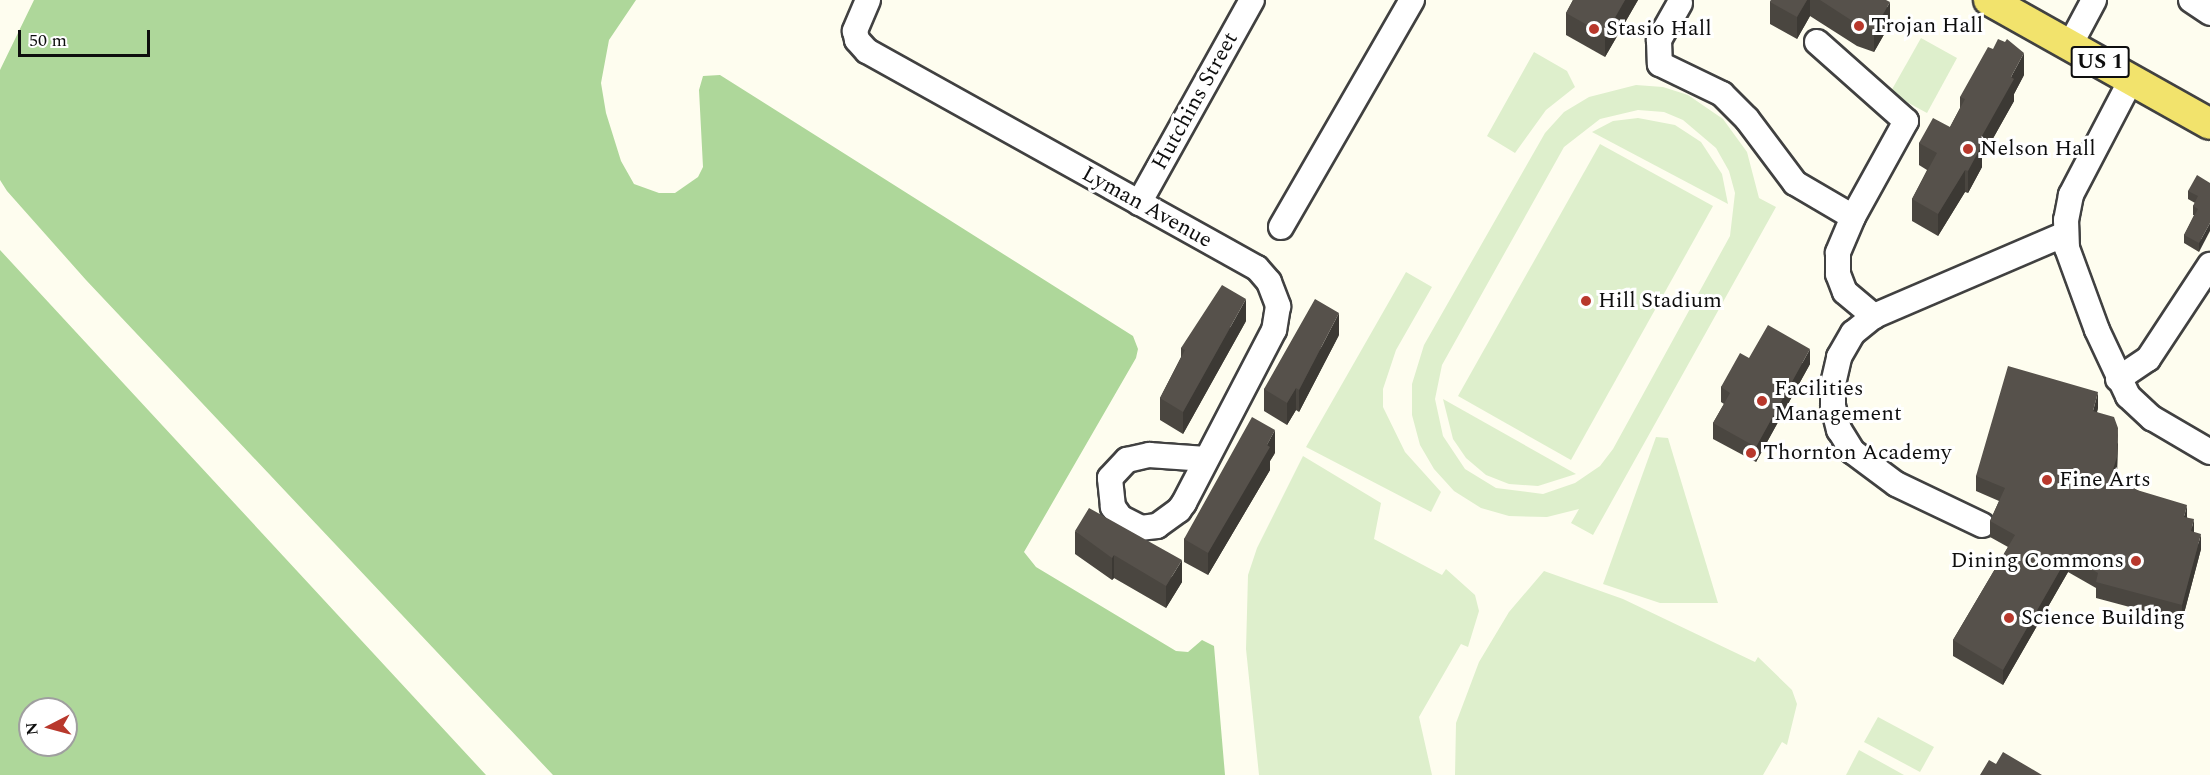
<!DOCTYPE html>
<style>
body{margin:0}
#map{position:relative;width:2210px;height:775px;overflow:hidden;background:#fefdef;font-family:Spectral,serif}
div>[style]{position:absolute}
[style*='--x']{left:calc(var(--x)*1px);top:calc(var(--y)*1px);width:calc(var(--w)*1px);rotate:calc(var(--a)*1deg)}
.forest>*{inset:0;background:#aed79a}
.pitch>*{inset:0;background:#deefcc}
.roads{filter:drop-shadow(2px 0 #414141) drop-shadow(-2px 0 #414141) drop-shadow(0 2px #414141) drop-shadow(0 -2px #414141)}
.minor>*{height:24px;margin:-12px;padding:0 12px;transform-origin:12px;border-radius:12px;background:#fff}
.major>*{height:30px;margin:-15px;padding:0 15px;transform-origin:15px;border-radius:15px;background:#f2e36c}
.wall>*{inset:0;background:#4a4640}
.shaded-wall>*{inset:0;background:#3c3934}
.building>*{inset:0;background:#56514b}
.dots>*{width:16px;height:16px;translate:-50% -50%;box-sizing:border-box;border:3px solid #fff;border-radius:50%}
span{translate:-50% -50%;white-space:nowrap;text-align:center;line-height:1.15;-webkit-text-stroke:6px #fff;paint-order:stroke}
.shield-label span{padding:2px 4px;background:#fff;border:2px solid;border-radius:4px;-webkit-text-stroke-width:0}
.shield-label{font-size:21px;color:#0e0e0e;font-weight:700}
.poi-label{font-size:22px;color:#0e0e0e}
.left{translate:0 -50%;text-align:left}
.right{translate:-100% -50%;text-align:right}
.street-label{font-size:22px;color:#0e0e0e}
.north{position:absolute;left:18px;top:697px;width:60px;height:60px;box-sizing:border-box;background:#fff;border:2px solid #9f9f9f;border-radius:50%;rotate:264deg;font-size:16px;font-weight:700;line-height:24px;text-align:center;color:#0e0e0e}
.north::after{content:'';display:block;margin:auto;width:21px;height:27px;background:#b8382c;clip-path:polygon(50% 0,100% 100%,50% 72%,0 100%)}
.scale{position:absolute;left:18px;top:30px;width:132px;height:27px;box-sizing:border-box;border:3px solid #0e0e0e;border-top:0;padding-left:8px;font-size:18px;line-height:21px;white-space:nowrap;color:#0e0e0e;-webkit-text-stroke:4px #fff;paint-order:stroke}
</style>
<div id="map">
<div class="forest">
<i style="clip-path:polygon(34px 0,636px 0,609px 40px,601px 83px,606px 113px,621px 161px,634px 184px,659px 193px,675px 193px,698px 177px,703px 167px,699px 90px,703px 76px,720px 75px,1133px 336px,1138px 349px,1136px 358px,1024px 552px,1036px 567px,1176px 651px,1188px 652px,1202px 640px,1214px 646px,1225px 775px,553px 775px,86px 280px,7px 191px,0 180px,0 70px)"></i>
<i style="clip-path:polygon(evenodd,0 250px,486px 775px,0 775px,0 250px,30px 709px,66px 709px,66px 745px,30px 745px,30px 709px)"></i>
</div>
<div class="pitch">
<i style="clip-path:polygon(1921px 38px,1957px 58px,1927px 113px,1890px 93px)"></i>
<i style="clip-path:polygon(1534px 52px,1567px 71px,1575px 87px,1546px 110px,1515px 153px,1487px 136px)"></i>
<i style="clip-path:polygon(evenodd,1636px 85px,1663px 87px,1688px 95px,1723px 119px,1747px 152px,1759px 198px,1776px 207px,1593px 535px,1571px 523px,1579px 509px,1547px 517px,1509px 516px,1481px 508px,1454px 491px,1434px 469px,1420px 445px,1412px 415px,1412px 384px,1424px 345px,1545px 133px,1564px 112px,1589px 97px,1636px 85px,1638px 110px,1664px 112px,1683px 120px,1716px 148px,1729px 171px,1735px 193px,1730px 236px,1613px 449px,1600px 466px,1575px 483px,1543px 494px,1496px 488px,1465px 469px,1443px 436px,1435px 399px,1442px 365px,1564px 147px,1600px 119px,1638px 110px)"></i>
<i style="clip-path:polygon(1638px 118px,1675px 125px,1701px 142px,1722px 174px,1728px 204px,1592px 132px,1613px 121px)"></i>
<i style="clip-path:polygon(1600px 144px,1713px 206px,1571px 460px,1458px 396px)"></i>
<i style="clip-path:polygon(1406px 272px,1432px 287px,1396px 350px,1383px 389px,1383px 407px,1405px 452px,1441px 492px,1431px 512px,1306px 447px)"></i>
<i style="clip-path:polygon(1443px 399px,1576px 474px,1538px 486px,1509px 484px,1486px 475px,1466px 458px,1453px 439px)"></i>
<i style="clip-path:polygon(1656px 437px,1668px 438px,1718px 603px,1660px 603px,1603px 584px)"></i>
<i style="clip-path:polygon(1303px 456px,1381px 503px,1374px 539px,1442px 575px,1446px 569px,1475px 595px,1479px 611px,1468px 647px,1461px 644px,1419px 717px,1432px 775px,1259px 775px,1246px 649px,1248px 575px,1257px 548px)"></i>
<i style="clip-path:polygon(1544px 571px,1623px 599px,1755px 662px,1758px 657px,1792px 690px,1797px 704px,1787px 745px,1782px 742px,1763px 775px,1455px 775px,1456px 723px,1479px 662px,1509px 612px)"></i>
<i style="clip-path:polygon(1878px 717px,1934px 747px,1920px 772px,1864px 742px)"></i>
<i style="clip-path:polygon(1859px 750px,1904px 775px,1846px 775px)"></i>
</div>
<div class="roads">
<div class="minor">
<i style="--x:868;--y:0;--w:34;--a:113"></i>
<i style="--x:855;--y:31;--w:9;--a:77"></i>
<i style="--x:857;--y:40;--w:15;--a:48"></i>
<i style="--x:867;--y:51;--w:446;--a:29.1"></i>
<i style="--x:1257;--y:268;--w:18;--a:49"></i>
<i style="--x:1269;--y:282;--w:26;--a:69"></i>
<i style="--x:1278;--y:306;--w:24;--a:99"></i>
<i style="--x:1274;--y:330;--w:195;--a:117.5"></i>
<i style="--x:1184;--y:503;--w:9;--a:126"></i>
<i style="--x:1179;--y:510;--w:27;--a:144"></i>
<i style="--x:1157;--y:526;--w:16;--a:173"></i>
<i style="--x:1141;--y:528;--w:22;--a:-153"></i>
<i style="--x:1121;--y:518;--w:14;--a:-126"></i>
<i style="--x:1113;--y:507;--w:29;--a:-96"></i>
<i style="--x:1110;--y:478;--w:25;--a:-47"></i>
<i style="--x:1127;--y:460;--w:23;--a:-13"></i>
<i style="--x:1149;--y:455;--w:57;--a:4"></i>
<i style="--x:2191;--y:0;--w:23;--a:34"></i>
<i style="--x:1680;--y:3;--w:43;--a:119.6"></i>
<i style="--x:1659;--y:40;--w:24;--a:88"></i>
<i style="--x:1660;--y:64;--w:69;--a:25.8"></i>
<i style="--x:1722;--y:94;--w:35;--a:45"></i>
<i style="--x:1747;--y:119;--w:80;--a:53.1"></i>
<i style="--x:1795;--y:183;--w:67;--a:30.4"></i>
<i style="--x:1817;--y:42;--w:119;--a:41.6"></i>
<i style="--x:1906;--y:121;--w:110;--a:118.9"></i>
<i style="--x:1853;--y:217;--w:39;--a:113"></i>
<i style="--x:1838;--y:253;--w:21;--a:90"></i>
<i style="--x:1838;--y:274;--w:19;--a:69"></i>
<i style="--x:1845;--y:292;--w:38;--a:40"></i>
<i style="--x:2070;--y:45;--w:51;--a:-61.9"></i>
<i style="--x:2131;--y:80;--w:130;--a:117.6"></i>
<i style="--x:2071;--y:195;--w:25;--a:101"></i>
<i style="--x:2066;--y:220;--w:28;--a:88"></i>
<i style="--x:2067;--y:248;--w:87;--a:69.9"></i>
<i style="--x:2097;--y:330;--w:73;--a:64.8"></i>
<i style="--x:2128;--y:396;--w:33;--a:43"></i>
<i style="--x:2152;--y:418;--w:67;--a:30.4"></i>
<i style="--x:1139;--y:203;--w:232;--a:-60.9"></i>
<i style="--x:1281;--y:227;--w:262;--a:-60"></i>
<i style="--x:2118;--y:379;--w:36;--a:-34"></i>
<i style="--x:2148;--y:359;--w:113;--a:-56.6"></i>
<i style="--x:1982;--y:525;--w:95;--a:-154.5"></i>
<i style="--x:1896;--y:484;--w:54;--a:-143.3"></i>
<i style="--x:1853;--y:452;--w:26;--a:-122"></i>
<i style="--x:1839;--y:430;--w:25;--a:-104"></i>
<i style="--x:1833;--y:406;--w:22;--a:-90"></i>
<i style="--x:1833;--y:384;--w:28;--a:-77"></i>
<i style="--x:1839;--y:357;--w:28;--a:-60"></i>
<i style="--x:1853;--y:333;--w:27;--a:-39"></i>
<i style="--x:1874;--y:316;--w:208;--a:-23.2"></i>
</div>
<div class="major">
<i style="--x:1989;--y:0;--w:253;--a:29.3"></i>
</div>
</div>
<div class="wall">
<i style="clip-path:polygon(1573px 0,1638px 0,1605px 57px,1566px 35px,1566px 13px)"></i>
<i style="clip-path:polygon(1771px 0,1886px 0,1890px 24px,1874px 52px,1857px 46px,1810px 16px,1797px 39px,1770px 24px,1770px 2px)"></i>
<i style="clip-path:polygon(2024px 75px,2014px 94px,2014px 101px,1982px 158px,1982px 167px,1968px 193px,1965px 192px,1938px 236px,1912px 221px,1912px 199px,1927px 170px,1919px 165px,1919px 143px,1950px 127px,1960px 108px,1960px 97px)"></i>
<i style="clip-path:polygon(2210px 183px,2199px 252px,2184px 243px,2184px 235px,2194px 215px,2193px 215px,2193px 206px,2195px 203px,2188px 199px,2188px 191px)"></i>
<i style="clip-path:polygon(1246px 321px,1183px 434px,1160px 420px,1160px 398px,1181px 357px,1181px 348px)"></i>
<i style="clip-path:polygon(1339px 335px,1299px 412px,1296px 410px,1287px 425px,1264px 411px,1264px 389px)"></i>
<i style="clip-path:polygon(1749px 358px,1810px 364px,1756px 462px,1713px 439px,1713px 423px,1724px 404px,1721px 402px,1721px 387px)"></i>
<i style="clip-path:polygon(2098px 408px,2097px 412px,2118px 444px,2117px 473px,2115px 478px,2187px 517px,2201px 549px,2182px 621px,2096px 598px,2096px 588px,2068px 572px,2003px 685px,1953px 656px,1953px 640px,2008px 547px,1990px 537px,1990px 521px,1999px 501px,1976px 491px,1976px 476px)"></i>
<i style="clip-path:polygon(1275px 453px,1270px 461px,1270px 470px,1208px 575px,1184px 562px,1184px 539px)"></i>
<i style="clip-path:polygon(1075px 531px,1182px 582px,1166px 608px,1114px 578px,1112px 580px,1075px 554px)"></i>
</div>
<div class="shaded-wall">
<i style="clip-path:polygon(1625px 0,1638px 0,1605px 57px,1605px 35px)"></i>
<i style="clip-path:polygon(1807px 0,1810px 0,1810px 16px,1797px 39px,1797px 17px)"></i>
<i style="clip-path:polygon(1890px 2px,1890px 24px,1874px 52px,1874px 30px)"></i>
<i style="clip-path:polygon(2024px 53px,2024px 75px,2014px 94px,2014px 101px,1982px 158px,1982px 167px,1968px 193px,1968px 171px,1978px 143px,2011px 77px)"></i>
<i style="clip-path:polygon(1965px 170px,1965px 192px,1938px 236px,1938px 214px)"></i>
<i style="clip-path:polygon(2210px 223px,2210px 231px,2199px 252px,2199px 243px)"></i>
<i style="clip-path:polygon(1246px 299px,1246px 321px,1183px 434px,1183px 412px)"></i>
<i style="clip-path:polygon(1339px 313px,1339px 335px,1299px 412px,1299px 390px)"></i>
<i style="clip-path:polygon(1810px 349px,1810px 364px,1756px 462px,1756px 447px)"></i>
<i style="clip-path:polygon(1296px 388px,1296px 410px,1287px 425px,1287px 403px)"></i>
<i style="clip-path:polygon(2098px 392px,2098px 408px,2093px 426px,2093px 411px)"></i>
<i style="clip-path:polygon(2118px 428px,2117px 473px,2111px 492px,2111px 476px)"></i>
<i style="clip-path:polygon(1275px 430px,1275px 453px,1270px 461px,1270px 470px,1208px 575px,1208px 553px)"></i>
<i style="clip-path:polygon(2187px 505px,2187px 520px,2184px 517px)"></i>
<i style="clip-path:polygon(2194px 519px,2194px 535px,2191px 531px)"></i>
<i style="clip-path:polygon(2201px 534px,2201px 549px,2182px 621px,2182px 605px)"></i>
<i style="clip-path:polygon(1114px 555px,1114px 578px,1112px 580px,1112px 558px)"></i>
<i style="clip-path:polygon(2068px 556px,2068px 572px,2003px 685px,2003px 670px)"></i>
<i style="clip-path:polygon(1182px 560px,1182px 582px,1166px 608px,1166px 586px)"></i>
</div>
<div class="building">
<i style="clip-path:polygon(1573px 0,1625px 0,1605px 35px,1566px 13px)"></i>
<i style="clip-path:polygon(1771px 0,1807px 0,1797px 17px,1770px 2px)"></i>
<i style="clip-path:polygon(1820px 0,1886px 0,1890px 2px,1874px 30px,1857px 24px)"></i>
<i style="clip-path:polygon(1998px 39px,2005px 42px,2007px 39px,2024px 53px,2011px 77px,2014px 79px,1978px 143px,1982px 145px,1968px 171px,1965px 170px,1938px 214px,1912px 199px,1937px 153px,1919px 143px,1933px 118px,1950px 127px,1965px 99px,1960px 97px,1988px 47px,1993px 49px)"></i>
<i style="clip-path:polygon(2197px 175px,2210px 183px,2210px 223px,2199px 243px,2184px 235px,2198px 209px,2193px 206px,2198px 196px,2188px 191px)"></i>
<i style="clip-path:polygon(1222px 285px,1246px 299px,1183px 412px,1160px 398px,1185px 350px,1181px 348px)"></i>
<i style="clip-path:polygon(1315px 299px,1339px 313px,1299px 390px,1296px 388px,1287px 403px,1264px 389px)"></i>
<i style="clip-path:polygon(1768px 325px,1810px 349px,1756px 447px,1713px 423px,1730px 393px,1721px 387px,1740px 353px,1749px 358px)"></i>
<i style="clip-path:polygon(2008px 366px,2098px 392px,2093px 411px,2114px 417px,2118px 428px,2117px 457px,2111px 476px,2137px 490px,2187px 505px,2184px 517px,2194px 519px,2191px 531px,2201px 534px,2182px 605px,2096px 582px,2098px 573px,2068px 556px,2003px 670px,1953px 640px,2015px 535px,1990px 521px,2005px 488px,1976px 476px)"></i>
<i style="clip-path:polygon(1252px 417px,1275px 430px,1267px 445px,1270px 447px,1208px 553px,1184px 539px)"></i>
<i style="clip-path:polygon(1089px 508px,1182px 560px,1166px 586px,1114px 555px,1112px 558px,1075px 531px)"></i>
<i style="clip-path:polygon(2003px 752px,2042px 775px,1980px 775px,1989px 760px,1996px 764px)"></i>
</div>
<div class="dots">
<i style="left:1859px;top:26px;background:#b8382c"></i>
<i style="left:1594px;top:29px;background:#b8382c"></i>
<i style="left:1968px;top:149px;background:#b8382c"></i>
<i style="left:1586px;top:301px;background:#b8382c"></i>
<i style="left:1762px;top:401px;background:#b8382c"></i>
<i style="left:1751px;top:453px;background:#b8382c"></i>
<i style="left:2047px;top:480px;background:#b8382c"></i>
<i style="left:2136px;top:561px;background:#b8382c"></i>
<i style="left:2009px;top:618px;background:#b8382c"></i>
</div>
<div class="shield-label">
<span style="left:2100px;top:62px">US 1</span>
</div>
<div class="poi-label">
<span class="left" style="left:1871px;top:26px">Trojan Hall</span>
<span class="left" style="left:1606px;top:29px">Stasio Hall</span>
<span class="left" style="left:1980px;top:149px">Nelson Hall</span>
<span class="left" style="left:1598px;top:301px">Hill Stadium</span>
<span class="left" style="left:1774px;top:401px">Facilities<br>Management</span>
<span class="left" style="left:1763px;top:453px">Thornton Academy</span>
<span class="left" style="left:2059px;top:480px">Fine Arts</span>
<span class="right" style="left:2124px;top:561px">Dining Commons</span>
<span class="left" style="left:2021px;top:618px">Science Building</span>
</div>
<div class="street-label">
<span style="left:1195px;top:101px;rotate:-61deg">Hutchins Street</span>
<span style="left:1147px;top:207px;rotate:29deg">Lyman Avenue</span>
</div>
<div class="north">N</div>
<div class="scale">50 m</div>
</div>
